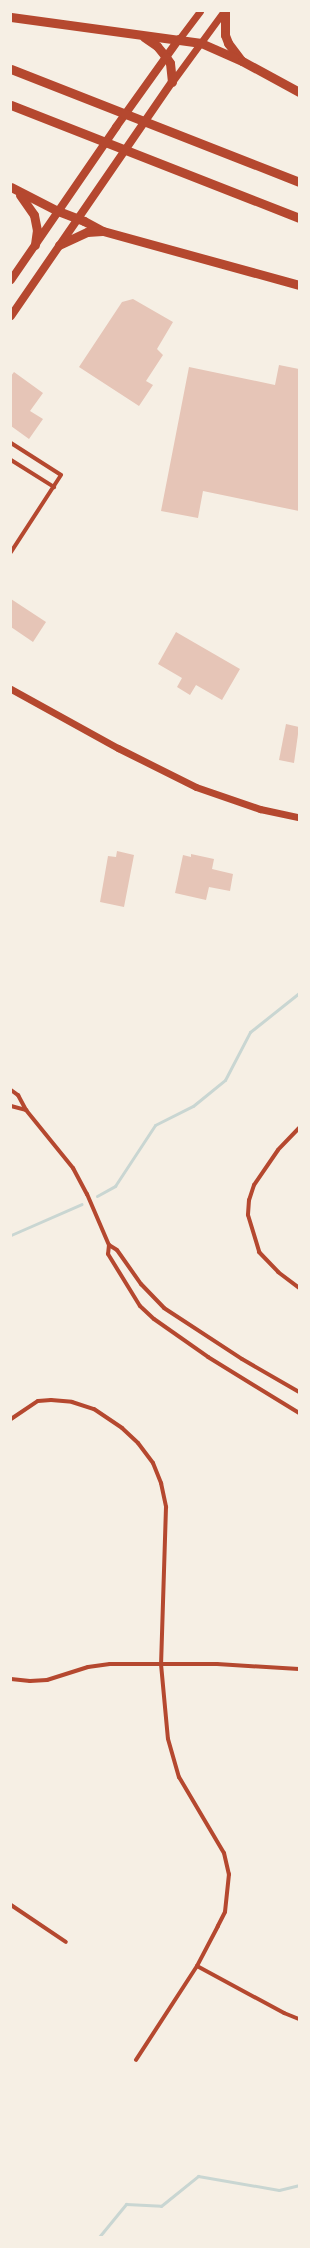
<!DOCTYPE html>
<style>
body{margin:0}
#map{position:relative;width:310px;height:2248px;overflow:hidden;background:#f6efe4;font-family:Overpass,sans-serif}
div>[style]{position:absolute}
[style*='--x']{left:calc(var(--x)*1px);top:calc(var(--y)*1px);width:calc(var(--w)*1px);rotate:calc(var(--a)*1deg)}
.stream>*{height:3px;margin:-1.5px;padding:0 1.5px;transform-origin:1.5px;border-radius:1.5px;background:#c9d6d2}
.building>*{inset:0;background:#e6c5b7}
.minor>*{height:4px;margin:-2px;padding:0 2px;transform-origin:2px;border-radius:2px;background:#b5482f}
.secondary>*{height:7px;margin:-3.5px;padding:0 3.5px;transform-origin:3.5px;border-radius:3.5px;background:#b5482f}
.primary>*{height:8px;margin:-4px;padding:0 4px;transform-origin:4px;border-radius:4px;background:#b5482f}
.motorway>*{height:9px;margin:-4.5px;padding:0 4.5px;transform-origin:4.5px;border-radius:4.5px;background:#b5482f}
span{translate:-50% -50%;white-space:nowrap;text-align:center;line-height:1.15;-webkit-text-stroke:3px #f6efe4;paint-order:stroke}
.frame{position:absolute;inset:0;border:12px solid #f6efe4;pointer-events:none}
</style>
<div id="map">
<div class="stream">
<i style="--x:97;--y:1196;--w:21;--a:-29"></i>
<i style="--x:115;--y:1186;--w:73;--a:-56.7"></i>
<i style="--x:155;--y:1125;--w:42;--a:-26.6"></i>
<i style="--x:193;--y:1106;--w:41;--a:-39.1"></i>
<i style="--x:225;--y:1080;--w:54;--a:-62.5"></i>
<i style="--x:250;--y:1032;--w:63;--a:-38.5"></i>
<i style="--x:11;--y:1235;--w:77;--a:-23.6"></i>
<i style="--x:99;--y:2237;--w:43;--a:-50.7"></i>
<i style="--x:126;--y:2204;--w:35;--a:3"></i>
<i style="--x:161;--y:2206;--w:48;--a:-39"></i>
<i style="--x:198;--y:2176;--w:82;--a:9.8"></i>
<i style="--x:279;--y:2190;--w:21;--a:-14"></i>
</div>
<div class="building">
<i style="clip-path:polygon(133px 299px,173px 322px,157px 349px,163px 355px,146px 381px,153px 385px,139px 406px,79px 367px,122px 302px)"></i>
<i style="clip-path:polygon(279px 365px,299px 369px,299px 511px,203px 491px,198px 518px,161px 511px,189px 367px,275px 385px)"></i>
<i style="clip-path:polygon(14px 372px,43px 393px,30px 411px,43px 419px,29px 439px,11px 426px,11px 376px)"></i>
<i style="clip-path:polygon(11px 599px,46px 622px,33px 642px,11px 627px)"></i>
<i style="clip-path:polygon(176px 632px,240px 669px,222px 700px,196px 685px,190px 695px,177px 687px,182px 678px,158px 664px)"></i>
<i style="clip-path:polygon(286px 724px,299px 727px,294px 763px,279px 760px)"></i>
<i style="clip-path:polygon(117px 851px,134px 855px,124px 907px,100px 902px,108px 856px,116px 857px)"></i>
<i style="clip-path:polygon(191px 854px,214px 859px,212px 869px,233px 874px,230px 891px,209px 887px,206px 900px,175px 893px,183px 855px,191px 857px)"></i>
</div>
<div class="minor">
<i style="--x:11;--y:443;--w:59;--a:32.6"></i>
<i style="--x:61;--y:475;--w:92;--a:123"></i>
<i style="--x:11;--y:460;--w:51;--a:32.1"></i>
<i style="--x:11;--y:1090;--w:9;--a:36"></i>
<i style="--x:18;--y:1095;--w:17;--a:62"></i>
<i style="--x:26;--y:1110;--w:75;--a:51"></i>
<i style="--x:73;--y:1168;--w:30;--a:62"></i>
<i style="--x:87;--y:1194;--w:56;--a:66.7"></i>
<i style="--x:109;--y:1245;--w:9;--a:96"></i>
<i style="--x:108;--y:1254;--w:61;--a:58.4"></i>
<i style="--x:140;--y:1306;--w:19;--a:43"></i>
<i style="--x:154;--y:1319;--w:66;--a:35.1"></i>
<i style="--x:208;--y:1357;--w:107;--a:31.6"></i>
<i style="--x:11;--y:1106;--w:16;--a:15"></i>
<i style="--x:299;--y:1128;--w:30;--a:134"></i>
<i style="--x:278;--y:1150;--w:42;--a:124.4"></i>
<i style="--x:254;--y:1185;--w:16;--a:108"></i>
<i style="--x:249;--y:1200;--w:15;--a:94"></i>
<i style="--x:248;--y:1215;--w:39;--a:73"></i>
<i style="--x:259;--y:1252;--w:28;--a:46"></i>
<i style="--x:278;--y:1272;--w:26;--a:37"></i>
<i style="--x:109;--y:1245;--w:9;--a:32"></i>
<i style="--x:117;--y:1250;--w:42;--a:54.8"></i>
<i style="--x:141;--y:1284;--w:33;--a:46"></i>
<i style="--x:164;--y:1308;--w:93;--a:33.2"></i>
<i style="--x:242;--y:1359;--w:66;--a:30.1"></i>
<i style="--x:11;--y:1419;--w:32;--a:-34"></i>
<i style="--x:38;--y:1401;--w:13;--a:-4"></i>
<i style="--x:51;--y:1400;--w:21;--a:5"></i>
<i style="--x:72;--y:1402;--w:23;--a:18"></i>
<i style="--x:94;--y:1409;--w:34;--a:34"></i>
<i style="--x:122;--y:1428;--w:22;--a:43"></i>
<i style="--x:138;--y:1443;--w:25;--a:53"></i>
<i style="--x:153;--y:1463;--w:22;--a:68"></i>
<i style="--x:161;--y:1483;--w:25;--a:78"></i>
<i style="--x:166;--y:1507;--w:157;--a:91.8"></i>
<i style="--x:161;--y:1664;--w:75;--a:84.7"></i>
<i style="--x:168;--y:1739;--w:40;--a:74"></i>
<i style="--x:179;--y:1777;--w:88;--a:59.4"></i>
<i style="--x:224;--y:1853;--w:22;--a:77"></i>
<i style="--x:229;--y:1874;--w:38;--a:96"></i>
<i style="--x:225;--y:1912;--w:16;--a:117"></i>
<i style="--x:218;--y:1926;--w:45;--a:117.7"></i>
<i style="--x:197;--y:1966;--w:112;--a:123"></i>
<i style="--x:11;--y:1679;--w:19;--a:6"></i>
<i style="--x:30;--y:1681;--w:17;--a:-3"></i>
<i style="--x:47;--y:1680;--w:43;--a:-17.6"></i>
<i style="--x:88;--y:1667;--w:22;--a:-8"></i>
<i style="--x:110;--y:1664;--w:107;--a:0"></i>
<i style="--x:217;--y:1664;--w:82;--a:3.5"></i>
<i style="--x:11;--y:1905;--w:66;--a:33.9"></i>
<i style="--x:197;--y:1966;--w:99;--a:28.4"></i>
<i style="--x:284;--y:2013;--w:16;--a:22"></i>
</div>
<div class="secondary">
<i style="--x:179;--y:39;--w:35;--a:-53"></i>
<i style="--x:172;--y:82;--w:88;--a:-53.8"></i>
<i style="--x:11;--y:689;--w:122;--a:28.9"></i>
<i style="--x:118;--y:748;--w:87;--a:26.6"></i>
<i style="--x:196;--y:787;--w:68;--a:19"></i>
<i style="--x:260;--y:809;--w:40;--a:12"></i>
</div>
<div class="primary">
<i style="--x:11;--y:280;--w:186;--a:-55.5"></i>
<i style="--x:116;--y:127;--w:108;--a:-54.4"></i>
<i style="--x:11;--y:316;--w:284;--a:-55.5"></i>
</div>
<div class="motorway">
<i style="--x:225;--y:11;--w:24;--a:90"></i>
<i style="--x:225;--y:35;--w:9;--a:69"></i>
<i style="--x:228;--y:43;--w:21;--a:53"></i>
<i style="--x:11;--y:17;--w:192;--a:7.8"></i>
<i style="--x:201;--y:43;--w:45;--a:23.7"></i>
<i style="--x:242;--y:61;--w:65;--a:28.5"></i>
<i style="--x:144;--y:37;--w:16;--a:35"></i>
<i style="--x:157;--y:46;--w:14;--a:51"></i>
<i style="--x:166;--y:57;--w:7;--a:56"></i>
<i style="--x:170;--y:63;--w:19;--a:84"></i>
<i style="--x:11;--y:69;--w:309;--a:21.4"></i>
<i style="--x:11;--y:105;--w:309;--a:21.4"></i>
<i style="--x:11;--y:187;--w:53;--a:27.1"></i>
<i style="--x:58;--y:211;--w:28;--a:21"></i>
<i style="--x:84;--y:221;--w:21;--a:28"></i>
<i style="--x:103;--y:231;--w:203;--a:15.4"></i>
<i style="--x:20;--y:195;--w:24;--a:55"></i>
<i style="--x:34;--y:215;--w:15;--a:79"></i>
<i style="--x:37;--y:230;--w:15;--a:98"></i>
<i style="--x:59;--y:245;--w:31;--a:-25"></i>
<i style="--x:87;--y:232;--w:15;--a:-4"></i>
</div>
<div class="frame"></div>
</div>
